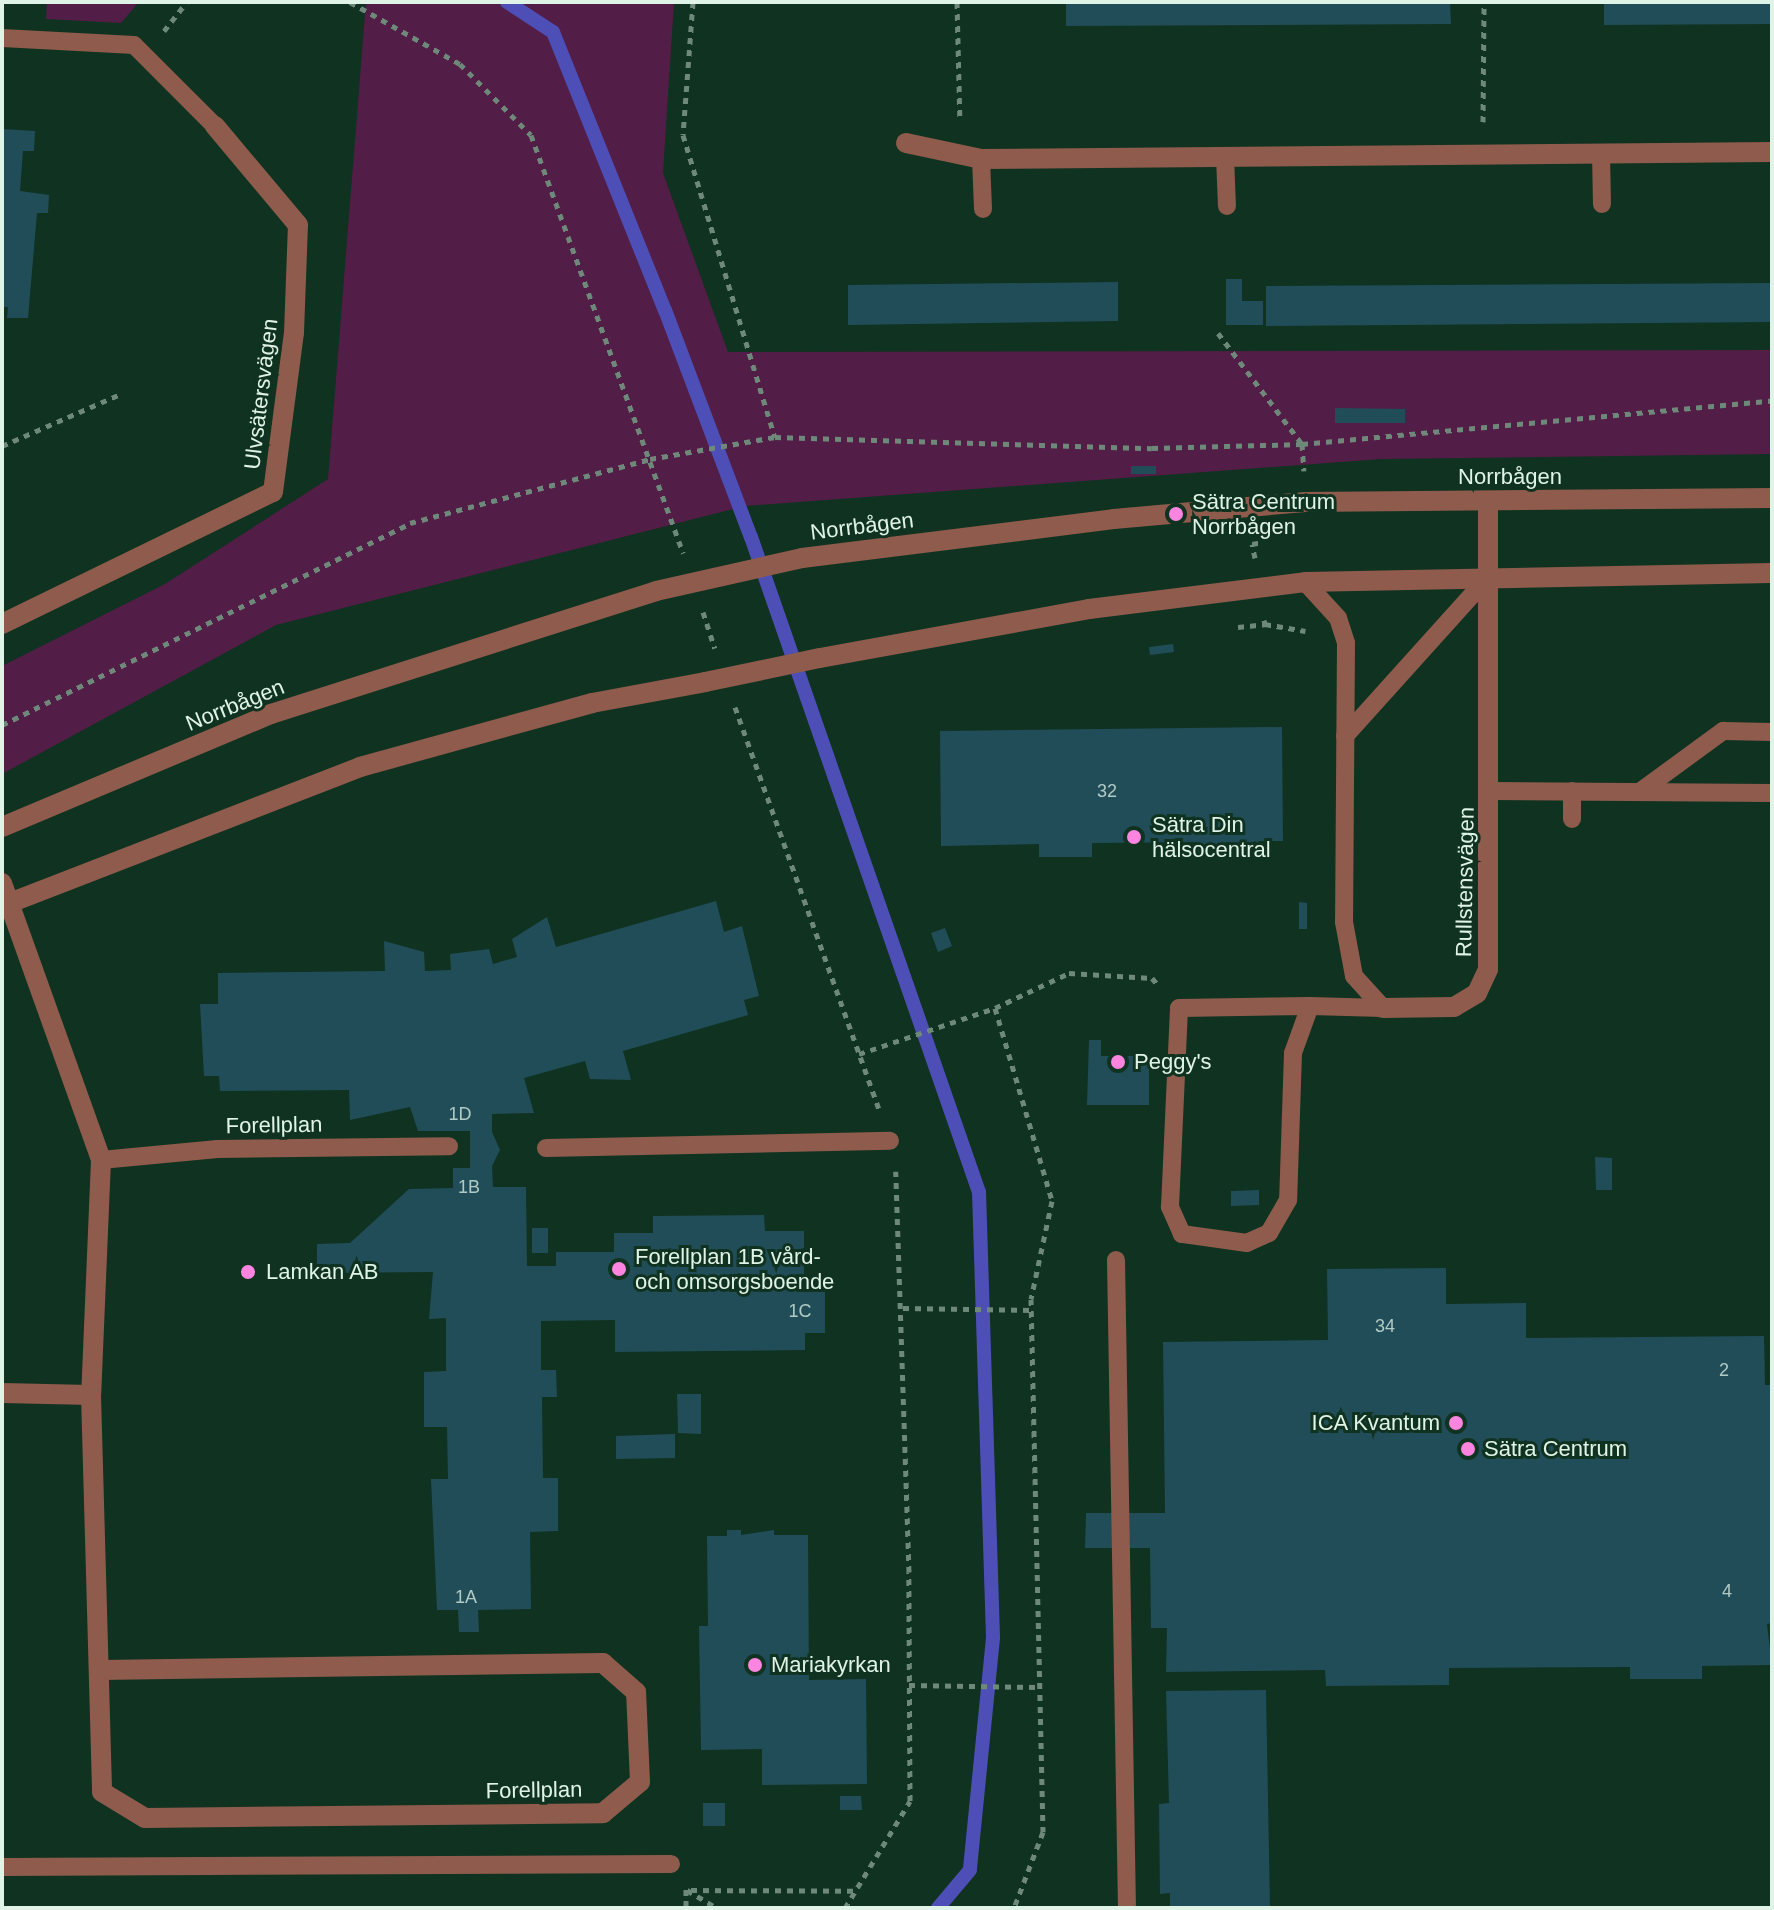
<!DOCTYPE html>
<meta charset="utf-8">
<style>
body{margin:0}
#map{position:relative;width:1774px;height:1910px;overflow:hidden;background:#103220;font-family:Arial,sans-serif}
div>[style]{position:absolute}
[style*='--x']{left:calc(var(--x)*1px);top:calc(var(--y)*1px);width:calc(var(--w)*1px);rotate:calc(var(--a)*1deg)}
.green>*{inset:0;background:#521d46}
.stream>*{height:14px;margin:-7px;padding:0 7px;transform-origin:7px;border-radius:7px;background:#4d4fb6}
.building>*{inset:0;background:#214d59}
.path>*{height:5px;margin-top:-2.5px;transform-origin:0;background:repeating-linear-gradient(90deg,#6e8979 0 6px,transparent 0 12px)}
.service>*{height:18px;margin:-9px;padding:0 9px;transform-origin:9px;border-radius:9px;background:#8e5b4c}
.minor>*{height:20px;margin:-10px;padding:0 10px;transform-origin:10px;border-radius:10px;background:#8e5b4c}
.tertiary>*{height:20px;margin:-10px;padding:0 10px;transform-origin:10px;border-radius:10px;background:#8e5b4c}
.tertiary-bridge>*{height:20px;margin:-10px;padding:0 10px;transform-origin:10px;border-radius:10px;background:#8e5b4c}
.dots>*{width:22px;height:22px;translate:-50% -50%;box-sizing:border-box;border:4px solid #103220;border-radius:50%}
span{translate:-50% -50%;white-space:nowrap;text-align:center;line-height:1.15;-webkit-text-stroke:6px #103220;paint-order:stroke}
.number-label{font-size:18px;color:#b0cac4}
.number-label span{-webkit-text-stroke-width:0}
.street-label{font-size:22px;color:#e0f3e7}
.poi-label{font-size:22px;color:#e0f3e7}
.left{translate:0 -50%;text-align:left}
.right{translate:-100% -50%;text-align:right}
.frame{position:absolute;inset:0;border:4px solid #e0f3e7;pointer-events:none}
</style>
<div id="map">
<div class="green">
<i style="clip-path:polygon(47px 2px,139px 2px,121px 23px,46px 19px)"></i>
<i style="clip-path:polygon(366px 2px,674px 2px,663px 173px,728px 352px,1772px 350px,1772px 454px,1382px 459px,745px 506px,276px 625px,2px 774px,2px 666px,165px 584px,328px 479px)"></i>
</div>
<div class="stream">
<i style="--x:507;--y:2;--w:55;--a:33.1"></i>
<i style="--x:553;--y:32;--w:300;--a:68.1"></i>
<i style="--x:665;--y:310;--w:243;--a:69.3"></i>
<i style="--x:751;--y:537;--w:694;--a:70.81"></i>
<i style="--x:979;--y:1192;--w:446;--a:88.2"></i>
<i style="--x:993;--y:1638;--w:233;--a:95.7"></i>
<i style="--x:970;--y:1870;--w:50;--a:130.1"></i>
</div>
<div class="building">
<i style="clip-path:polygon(1066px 2px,1450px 2px,1451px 24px,1066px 26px)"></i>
<i style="clip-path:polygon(1604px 2px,1772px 2px,1772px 24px,1604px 25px)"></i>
<i style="clip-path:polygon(2px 129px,35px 131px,34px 151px,23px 151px,20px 191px,49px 195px,48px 213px,37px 213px,28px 318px,7px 318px,8px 307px,2px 307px)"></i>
<i style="clip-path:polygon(1226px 279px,1242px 279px,1242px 301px,1263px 301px,1263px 325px,1226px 325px)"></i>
<i style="clip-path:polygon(1118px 282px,1118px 321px,848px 325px,848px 285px)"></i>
<i style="clip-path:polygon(1772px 283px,1772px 322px,1266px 326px,1266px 286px)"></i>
<i style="clip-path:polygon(1335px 408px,1405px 409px,1405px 423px,1335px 423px)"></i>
<i style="clip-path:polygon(1131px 466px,1156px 466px,1156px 474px,1131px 474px)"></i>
<i style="clip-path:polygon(1173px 644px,1174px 652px,1150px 655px,1149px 647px)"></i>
<i style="clip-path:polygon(1282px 727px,1283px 841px,1258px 841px,1258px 854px,1198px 855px,1198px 842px,1092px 843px,1092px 857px,1039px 857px,1039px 844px,941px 846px,940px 731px)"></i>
<i style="clip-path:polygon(716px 901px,724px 932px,742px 926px,759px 996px,744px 1000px,748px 1015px,623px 1051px,631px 1080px,590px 1079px,585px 1061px,524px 1078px,534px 1113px,492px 1114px,492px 1132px,500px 1150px,492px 1166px,493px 1187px,526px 1187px,527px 1266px,556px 1266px,556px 1252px,614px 1252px,614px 1233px,653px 1233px,653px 1216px,764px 1215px,765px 1231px,804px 1231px,804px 1292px,825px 1292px,825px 1333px,805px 1333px,805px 1350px,615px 1352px,615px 1320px,541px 1321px,541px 1370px,556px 1370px,557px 1397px,542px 1397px,543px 1478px,558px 1478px,558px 1531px,530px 1532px,531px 1609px,478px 1610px,479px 1632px,459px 1632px,458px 1610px,437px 1610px,431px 1479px,448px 1479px,447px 1427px,424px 1427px,424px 1372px,446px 1371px,446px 1318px,429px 1319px,433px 1272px,317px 1273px,317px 1244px,350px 1243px,409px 1189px,453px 1188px,453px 1168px,470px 1168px,470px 1131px,418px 1131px,410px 1107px,350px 1120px,349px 1090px,220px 1091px,219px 1076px,204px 1076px,200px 1004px,218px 1004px,218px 973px,385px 971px,384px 941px,424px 952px,425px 971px,451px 970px,450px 954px,489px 949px,493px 964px,517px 957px,512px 939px,547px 917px,556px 947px)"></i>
<i style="clip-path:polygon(1299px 902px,1307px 903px,1307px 929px,1299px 929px)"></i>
<i style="clip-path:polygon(945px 928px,952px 946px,938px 952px,931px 933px)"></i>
<i style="clip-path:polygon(1089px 1040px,1101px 1040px,1101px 1056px,1149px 1056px,1149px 1105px,1087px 1105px)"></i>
<i style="clip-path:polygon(1595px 1157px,1612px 1158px,1612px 1190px,1596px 1190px)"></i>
<i style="clip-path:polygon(1259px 1190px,1259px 1205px,1231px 1206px,1231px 1191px)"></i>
<i style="clip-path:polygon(532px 1228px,548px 1228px,548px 1253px,532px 1253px)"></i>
<i style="clip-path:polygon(1446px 1268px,1446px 1304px,1526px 1303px,1526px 1338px,1764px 1336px,1765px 1385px,1772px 1385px,1772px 1623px,1767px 1624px,1772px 1665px,1702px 1666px,1702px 1679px,1630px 1679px,1630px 1667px,1449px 1668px,1449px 1685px,1326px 1686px,1325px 1670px,1166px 1672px,1167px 1628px,1151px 1628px,1150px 1548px,1085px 1548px,1086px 1513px,1165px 1513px,1163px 1342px,1328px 1340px,1327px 1269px)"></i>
<i style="clip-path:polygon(677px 1394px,701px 1394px,701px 1434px,678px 1433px)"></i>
<i style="clip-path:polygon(675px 1434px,675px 1458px,616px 1459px,616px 1436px)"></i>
<i style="clip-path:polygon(727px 1530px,741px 1530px,741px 1535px,774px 1530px,774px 1535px,808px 1535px,809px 1680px,866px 1679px,867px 1784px,762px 1785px,762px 1749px,701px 1750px,699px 1626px,708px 1626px,707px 1536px,727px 1536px)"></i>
<i style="clip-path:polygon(1266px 1690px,1270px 1908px,1170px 1908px,1170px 1893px,1160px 1894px,1159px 1804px,1169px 1803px,1166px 1691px)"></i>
<i style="clip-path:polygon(840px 1796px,861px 1796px,862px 1810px,840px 1810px)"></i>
<i style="clip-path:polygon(703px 1803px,725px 1803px,725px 1826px,703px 1826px)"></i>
</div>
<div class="path">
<i style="--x:350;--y:2;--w:126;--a:29.4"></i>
<i style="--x:460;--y:64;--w:100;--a:45"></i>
<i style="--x:531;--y:135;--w:445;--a:70"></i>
<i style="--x:693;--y:2;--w:133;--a:94.3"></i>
<i style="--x:683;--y:135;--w:316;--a:73.1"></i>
<i style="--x:957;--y:2;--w:119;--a:88.6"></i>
<i style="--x:164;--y:31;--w:37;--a:-52"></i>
<i style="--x:1483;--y:122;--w:120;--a:-89.5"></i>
<i style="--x:1218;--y:333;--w:139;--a:52.9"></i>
<i style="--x:1302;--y:444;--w:27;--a:86"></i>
<i style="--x:2;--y:446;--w:127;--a:-23.7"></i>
<i style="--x:1255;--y:558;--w:14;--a:-102"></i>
<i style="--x:1252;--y:544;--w:11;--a:-10"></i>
<i style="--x:703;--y:612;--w:38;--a:72"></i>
<i style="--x:1264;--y:620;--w:4;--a:76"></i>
<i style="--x:1265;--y:624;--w:41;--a:9.9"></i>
<i style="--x:1238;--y:627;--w:27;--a:-6"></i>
<i style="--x:735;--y:707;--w:430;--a:70.3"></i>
<i style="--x:2;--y:725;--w:455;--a:-26.3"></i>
<i style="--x:410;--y:523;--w:248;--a:-14.9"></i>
<i style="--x:650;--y:459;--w:127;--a:-10"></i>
<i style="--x:775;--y:437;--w:377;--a:1.7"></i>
<i style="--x:1152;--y:448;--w:150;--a:-1.5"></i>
<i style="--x:1302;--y:444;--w:472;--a:-5.3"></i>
<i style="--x:995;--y:1008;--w:201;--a:73.5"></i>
<i style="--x:1052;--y:1201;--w:100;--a:102.1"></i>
<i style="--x:1031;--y:1299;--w:533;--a:88.71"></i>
<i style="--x:1043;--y:1832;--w:81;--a:110.9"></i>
<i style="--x:859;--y:1054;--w:144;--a:-18.7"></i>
<i style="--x:995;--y:1008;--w:82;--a:-25.3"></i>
<i style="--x:1069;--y:973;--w:83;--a:3.4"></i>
<i style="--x:1152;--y:978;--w:11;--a:49"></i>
<i style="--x:903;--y:1308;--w:129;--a:0.9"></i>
<i style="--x:909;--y:1685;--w:131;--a:0.9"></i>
<i style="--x:686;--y:1889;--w:19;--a:90"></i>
<i style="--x:687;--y:1890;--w:35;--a:31"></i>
<i style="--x:691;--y:1890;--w:164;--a:0.3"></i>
<i style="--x:845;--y:1908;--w:125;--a:-58.7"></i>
<i style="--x:910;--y:1801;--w:229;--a:-90.3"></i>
<i style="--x:909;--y:1572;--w:401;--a:-91.9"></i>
</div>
<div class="service">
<i style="--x:2;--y:38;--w:132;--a:3"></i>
<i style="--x:134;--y:45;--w:115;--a:45"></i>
<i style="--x:1601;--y:153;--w:51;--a:88.9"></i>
<i style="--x:1225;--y:157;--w:49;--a:87.7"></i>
<i style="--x:981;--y:159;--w:50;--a:87.7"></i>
<i style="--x:1305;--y:582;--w:49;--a:47.5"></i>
<i style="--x:1338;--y:618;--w:26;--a:72"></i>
<i style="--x:1346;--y:643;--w:279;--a:90.4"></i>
<i style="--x:1344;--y:922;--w:55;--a:79.5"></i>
<i style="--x:1354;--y:976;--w:43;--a:47.8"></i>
<i style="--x:1345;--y:736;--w:215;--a:-48"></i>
<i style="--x:1491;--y:791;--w:281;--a:0.4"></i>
<i style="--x:1572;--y:791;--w:28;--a:90"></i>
<i style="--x:1641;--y:791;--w:102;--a:-36.2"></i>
<i style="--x:1723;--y:731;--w:49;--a:1.2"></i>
<i style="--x:1310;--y:1006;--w:50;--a:109.9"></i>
<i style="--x:1293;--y:1053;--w:147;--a:91.9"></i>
<i style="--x:1288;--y:1200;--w:38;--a:120"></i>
<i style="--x:1269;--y:1233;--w:24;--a:156"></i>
<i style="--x:1247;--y:1243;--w:66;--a:-172.1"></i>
<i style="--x:1182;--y:1234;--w:30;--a:-114"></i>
<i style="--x:1170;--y:1207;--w:199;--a:-87.4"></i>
<i style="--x:1179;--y:1008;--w:131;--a:-0.9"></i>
<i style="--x:1310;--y:1006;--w:73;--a:1.6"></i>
<i style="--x:546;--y:1148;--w:344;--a:-1.2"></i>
<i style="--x:101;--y:1160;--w:117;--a:-5.4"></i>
<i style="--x:217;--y:1149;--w:232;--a:-0.7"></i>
<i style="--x:1116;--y:1260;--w:648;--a:89.03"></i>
<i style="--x:2;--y:1867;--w:669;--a:-0.26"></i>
</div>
<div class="minor">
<i style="--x:906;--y:143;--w:77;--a:12"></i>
<i style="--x:981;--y:159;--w:791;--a:-0.51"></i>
<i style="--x:2;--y:624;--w:301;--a:-26"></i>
<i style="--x:273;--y:492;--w:160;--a:-82.5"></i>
<i style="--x:294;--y:333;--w:108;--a:-87.9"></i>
<i style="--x:298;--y:225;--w:129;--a:-130"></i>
<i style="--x:2;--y:883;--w:294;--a:70.3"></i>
<i style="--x:101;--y:1160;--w:235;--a:92.4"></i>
<i style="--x:91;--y:1395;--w:397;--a:88.4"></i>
<i style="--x:102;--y:1792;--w:50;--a:31.2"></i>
<i style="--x:145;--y:1818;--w:458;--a:-0.6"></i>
<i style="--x:603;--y:1813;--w:48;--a:-40"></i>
<i style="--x:640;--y:1782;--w:90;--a:-92.5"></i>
<i style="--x:636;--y:1692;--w:44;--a:-138.7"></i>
<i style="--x:603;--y:1663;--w:502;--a:179.2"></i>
<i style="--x:1383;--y:1008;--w:71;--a:-0.8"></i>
<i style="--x:1454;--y:1007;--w:27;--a:-31"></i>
<i style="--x:1477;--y:993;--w:26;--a:-65"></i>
<i style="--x:1488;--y:969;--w:468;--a:-90"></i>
<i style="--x:2;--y:1393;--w:89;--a:1.3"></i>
</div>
<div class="tertiary">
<i style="--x:802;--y:558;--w:314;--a:-7.1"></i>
<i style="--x:1114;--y:519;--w:192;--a:-5.1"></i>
<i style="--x:1305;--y:502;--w:467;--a:-0.5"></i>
<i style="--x:820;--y:658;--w:273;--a:-10.3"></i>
<i style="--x:1089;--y:609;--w:218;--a:-7.1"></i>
<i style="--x:1305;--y:582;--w:467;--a:-1.1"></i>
<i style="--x:2;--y:827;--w:292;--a:-22.8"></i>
<i style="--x:271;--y:714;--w:404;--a:-17.7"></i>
<i style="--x:2;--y:906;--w:384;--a:-21.2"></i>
<i style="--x:360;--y:767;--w:241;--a:-15.4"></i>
<i style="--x:592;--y:703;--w:115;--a:-10.5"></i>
</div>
<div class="tertiary-bridge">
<i style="--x:656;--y:591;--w:150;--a:-12.7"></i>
<i style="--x:705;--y:682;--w:117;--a:-11.8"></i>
</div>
<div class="dots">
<i style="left:1176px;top:514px;background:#fe85df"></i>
<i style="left:1134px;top:837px;background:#fe85df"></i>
<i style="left:1118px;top:1062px;background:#fe85df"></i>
<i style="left:619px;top:1269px;background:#fe85df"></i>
<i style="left:248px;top:1272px;background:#fe85df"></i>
<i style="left:1456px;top:1423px;background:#fe85df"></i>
<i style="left:1468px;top:1449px;background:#fe85df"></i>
<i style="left:755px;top:1665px;background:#fe85df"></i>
</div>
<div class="number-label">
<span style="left:1107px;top:791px">32</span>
<span style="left:460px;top:1114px">1D</span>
<span style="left:469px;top:1187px">1B</span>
<span style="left:800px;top:1311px">1C</span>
<span style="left:1385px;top:1326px">34</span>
<span style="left:1724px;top:1370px">2</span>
<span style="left:1727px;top:1591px">4</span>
<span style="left:466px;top:1597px">1A</span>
</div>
<div class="street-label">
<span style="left:261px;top:394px;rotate:-83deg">Ulvsätersvägen</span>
<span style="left:1510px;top:477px">Norrbågen</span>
<span style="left:862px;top:526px;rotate:-7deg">Norrbågen</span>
<span style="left:235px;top:705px;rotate:-22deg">Norrbågen</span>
<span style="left:1465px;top:882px;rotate:-89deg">Rullstensvägen</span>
<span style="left:274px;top:1125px;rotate:-1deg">Forellplan</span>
<span style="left:534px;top:1790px;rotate:-1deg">Forellplan</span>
</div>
<div class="poi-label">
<span class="left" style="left:1192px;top:514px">Sätra Centrum<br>Norrbågen</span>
<span class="left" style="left:1152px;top:837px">Sätra Din<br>hälsocentral</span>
<span class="left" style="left:1134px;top:1062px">Peggy's</span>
<span class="left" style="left:635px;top:1269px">Forellplan 1B vård-<br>och omsorgsboende</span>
<span class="left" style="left:266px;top:1272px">Lamkan AB</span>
<span class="right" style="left:1440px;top:1423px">ICA Kvantum</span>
<span class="left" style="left:1484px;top:1449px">Sätra Centrum</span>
<span class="left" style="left:771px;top:1665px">Mariakyrkan</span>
</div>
<div class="frame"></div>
</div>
